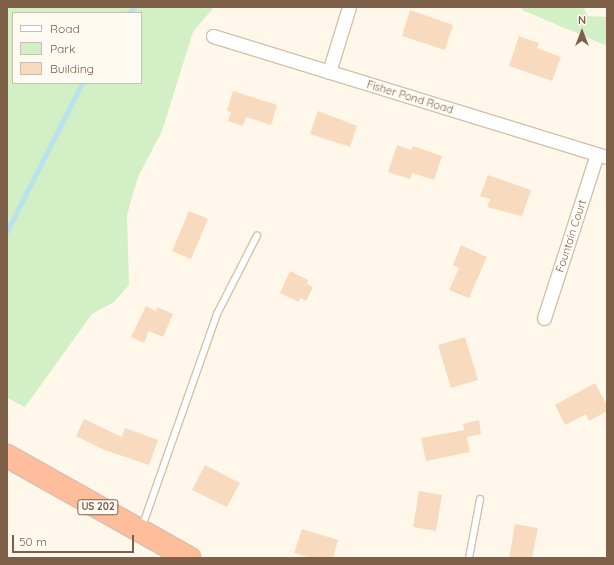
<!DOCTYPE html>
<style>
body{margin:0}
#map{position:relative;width:614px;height:565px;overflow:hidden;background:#fff8ea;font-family:Quicksand,sans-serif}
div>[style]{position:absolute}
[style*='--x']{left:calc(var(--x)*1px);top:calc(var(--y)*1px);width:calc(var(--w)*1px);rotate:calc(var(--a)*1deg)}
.green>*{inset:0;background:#d3efc5}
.stream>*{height:5px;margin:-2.5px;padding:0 2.5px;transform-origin:2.5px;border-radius:2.5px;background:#bbe1ec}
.building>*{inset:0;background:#f8dabe}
.roads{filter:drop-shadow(1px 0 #d4c1ad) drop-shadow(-1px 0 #d4c1ad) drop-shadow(0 1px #d4c1ad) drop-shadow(0 -1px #d4c1ad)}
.lane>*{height:6px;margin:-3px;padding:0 3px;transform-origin:3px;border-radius:3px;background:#fff}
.street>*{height:13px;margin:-6.5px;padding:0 6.5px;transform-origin:6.5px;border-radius:6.5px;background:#fff}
.highway>*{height:22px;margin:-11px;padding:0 11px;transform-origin:11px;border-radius:11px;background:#ffbd9b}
span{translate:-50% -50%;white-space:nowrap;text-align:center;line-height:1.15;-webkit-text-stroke:3px #fffbf3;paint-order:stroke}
.shield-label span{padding:1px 3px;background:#fffbf3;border:1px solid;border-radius:3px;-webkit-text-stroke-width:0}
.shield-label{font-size:10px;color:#7e6049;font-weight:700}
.street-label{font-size:11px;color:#7e6049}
.frame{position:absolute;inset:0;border:8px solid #7e6049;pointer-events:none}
.legend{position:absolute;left:12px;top:12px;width:130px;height:72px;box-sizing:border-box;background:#fffbf3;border:1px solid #cbbdaf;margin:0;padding:5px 7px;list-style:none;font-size:12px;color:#7e6049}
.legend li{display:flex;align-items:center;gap:8px;height:20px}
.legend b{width:20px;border:1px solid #cbbdaf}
.north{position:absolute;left:562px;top:12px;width:40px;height:40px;-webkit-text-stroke:3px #fffbf3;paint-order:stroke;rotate:0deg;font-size:11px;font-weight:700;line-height:16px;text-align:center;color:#7e6049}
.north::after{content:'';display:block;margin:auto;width:14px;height:18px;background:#7e6049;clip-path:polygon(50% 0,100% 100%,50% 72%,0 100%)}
.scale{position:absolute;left:12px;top:535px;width:122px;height:18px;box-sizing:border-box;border:2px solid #7e6049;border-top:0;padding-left:5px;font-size:12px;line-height:14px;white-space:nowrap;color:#7e6049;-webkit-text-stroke:3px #fffbf3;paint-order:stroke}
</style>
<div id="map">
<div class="green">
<i style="clip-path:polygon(evenodd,7px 7px,214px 7px,193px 32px,162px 131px,138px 177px,127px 215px,129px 285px,114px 302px,92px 314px,25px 407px,7px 398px,7px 7px,13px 13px,141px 13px,141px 83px,13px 83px,13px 13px)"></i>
<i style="clip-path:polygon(521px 7px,583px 7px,588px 16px,607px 17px,607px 46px,522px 10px)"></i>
</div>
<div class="stream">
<i style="--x:128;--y:13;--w:9;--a:-41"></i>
<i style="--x:7;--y:231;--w:166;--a:-63.1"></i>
</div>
<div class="building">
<i style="clip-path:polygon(410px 10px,453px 25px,445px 50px,402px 36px)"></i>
<i style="clip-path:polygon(519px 36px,539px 43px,537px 48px,561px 57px,552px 81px,509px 66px)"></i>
<i style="clip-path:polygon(233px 91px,277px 105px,271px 125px,246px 117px,243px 126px,228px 121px,231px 112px,227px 111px)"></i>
<i style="clip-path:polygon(318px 111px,357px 126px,350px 147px,310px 134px)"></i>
<i style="clip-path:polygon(397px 145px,411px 150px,413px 146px,442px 156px,434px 180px,412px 173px,410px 179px,388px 172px)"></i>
<i style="clip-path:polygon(488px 175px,531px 190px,522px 216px,487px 207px,490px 199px,480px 196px)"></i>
<i style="clip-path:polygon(189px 211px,208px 219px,191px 259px,172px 251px)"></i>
<i style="clip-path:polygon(461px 245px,487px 257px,469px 298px,449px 290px,459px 268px,453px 265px)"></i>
<i style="clip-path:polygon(290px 271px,308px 280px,307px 284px,313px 287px,306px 301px,300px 298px,299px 302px,280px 293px)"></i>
<i style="clip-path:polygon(146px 306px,156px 311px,157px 307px,173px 314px,163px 337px,149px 331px,144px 343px,131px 337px)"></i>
<i style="clip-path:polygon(465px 337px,478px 380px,451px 388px,438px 345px)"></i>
<i style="clip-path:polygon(595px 383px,607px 405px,607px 411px,589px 421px,586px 414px,565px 425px,555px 405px)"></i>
<i style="clip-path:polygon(84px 419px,122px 437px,125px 428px,158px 440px,149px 465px,102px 449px,76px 436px)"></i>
<i style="clip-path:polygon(479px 420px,481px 434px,467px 437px,470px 452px,426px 461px,421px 438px,464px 430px,463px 424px)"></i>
<i style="clip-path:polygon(205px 465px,240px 483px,227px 507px,192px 490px)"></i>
<i style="clip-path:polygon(419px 491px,442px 495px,436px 531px,413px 527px)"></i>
<i style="clip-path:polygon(515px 524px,538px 528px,532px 558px,509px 558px)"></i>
<i style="clip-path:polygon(302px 529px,338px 540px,333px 558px,311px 558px,294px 553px)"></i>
</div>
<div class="roads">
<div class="lane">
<i style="--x:142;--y:527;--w:226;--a:-70.6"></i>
<i style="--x:217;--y:314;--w:88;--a:-62.9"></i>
<i style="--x:469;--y:558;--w:60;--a:-79.4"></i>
</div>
<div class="street">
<i style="--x:213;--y:36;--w:412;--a:17.1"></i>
<i style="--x:329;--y:72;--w:68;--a:-72.9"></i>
<i style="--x:544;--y:318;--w:172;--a:-72.1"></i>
</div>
<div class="highway">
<i style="--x:7;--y:456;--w:209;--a:29.3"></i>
</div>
</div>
<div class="shield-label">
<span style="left:98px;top:507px">US 202</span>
</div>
<div class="street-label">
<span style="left:410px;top:97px;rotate:17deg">Fisher Pond Road</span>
<span style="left:571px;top:236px;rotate:-72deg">Fountain Court</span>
</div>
<div class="frame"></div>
<ul class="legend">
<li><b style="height:5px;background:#fff"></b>Road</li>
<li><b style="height:11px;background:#d3efc5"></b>Park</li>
<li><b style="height:11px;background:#f8dabe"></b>Building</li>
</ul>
<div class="north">N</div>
<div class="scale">50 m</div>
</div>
